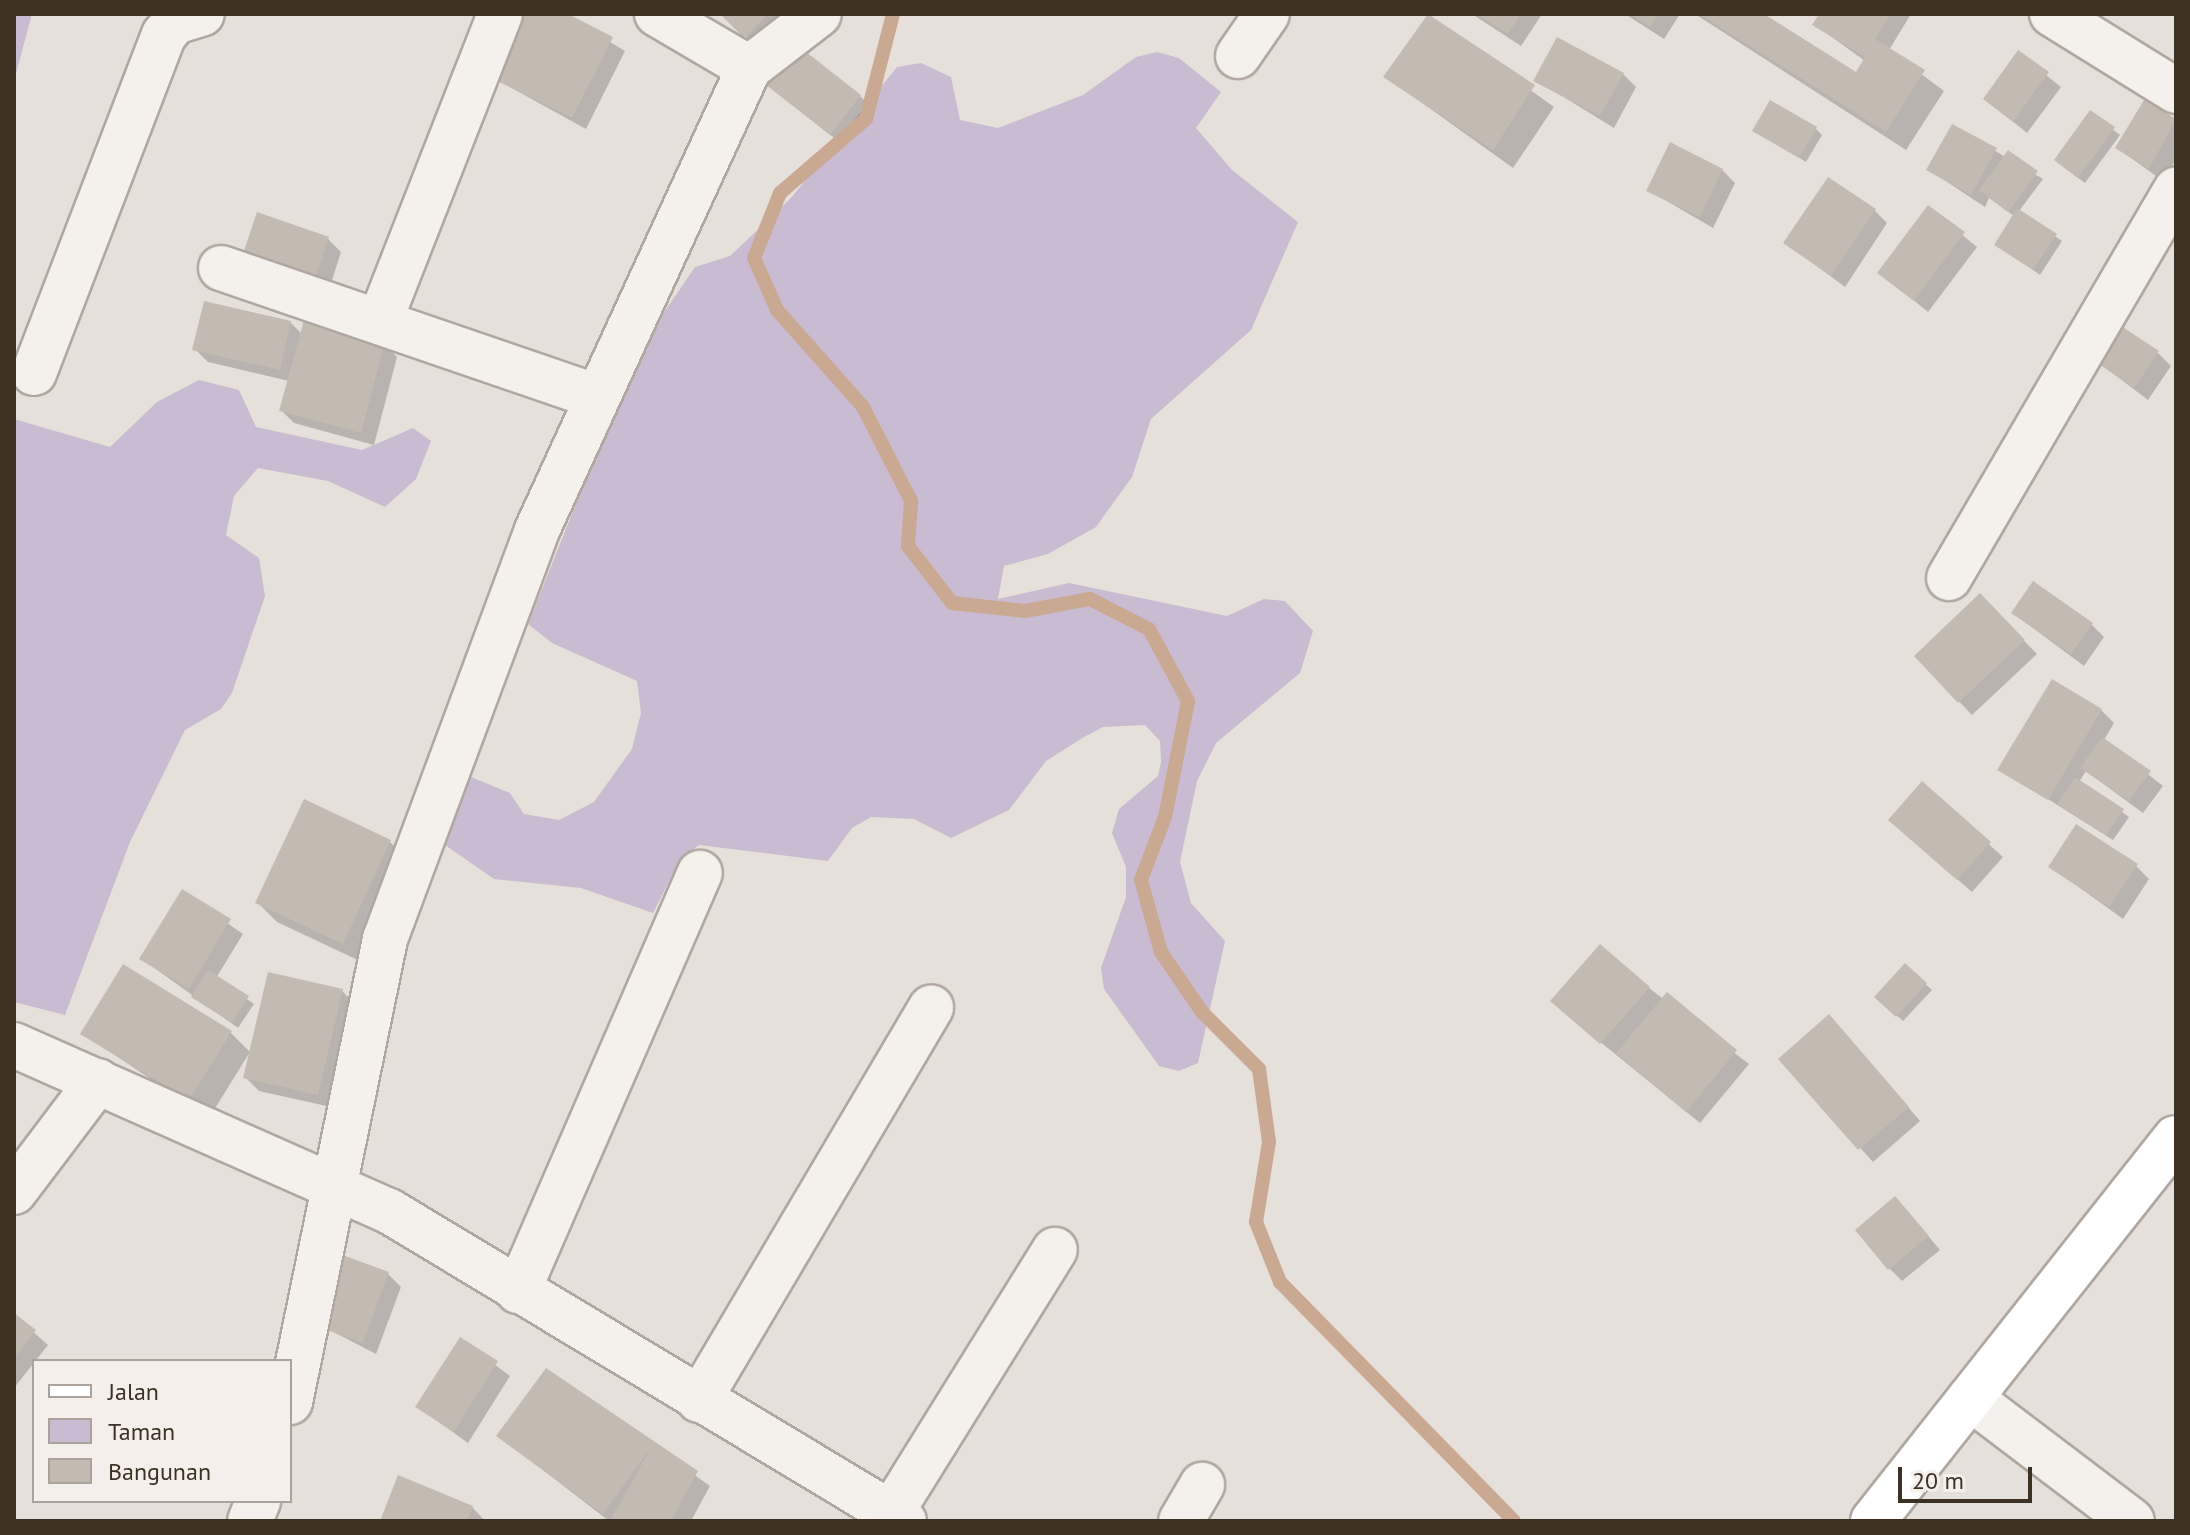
<!DOCTYPE html>
<style>
body{margin:0}
#map{position:relative;width:2190px;height:1535px;overflow:hidden;background:#e6e0da;font-family:"PT Sans",sans-serif}
div>[style]{position:absolute}
[style*='--x']{left:calc(var(--x)*1px);top:calc(var(--y)*1px);width:calc(var(--w)*1px);rotate:calc(var(--a)*1deg)}
.green>*{inset:0;background:#c9bbd1}
.shadow>*{inset:0;background:#0003}
.stream>*{height:14px;margin:-7px;padding:0 7px;transform-origin:7px;border-radius:7px;background:#c9a992}
.building>*{inset:0;background:#c3bbb1}
.roads{filter:drop-shadow(2px 0 #b0a8a0) drop-shadow(-2px 0 #b0a8a0) drop-shadow(0 2px #b0a8a0) drop-shadow(0 -2px #b0a8a0)}
.minor>*{height:44px;margin:-22px;padding:0 22px;transform-origin:22px;border-radius:22px;background:#f4f1ed}
.major>*{height:44px;margin:-22px;padding:0 22px;transform-origin:22px;border-radius:22px;background:#fff}
span{translate:-50% -50%;white-space:nowrap;text-align:center;line-height:1.15;-webkit-text-stroke:6px #f4efea;paint-order:stroke}
.frame{position:absolute;inset:0;border:16px solid #3d3124;pointer-events:none}
.legend{position:absolute;left:32px;top:1359px;width:260px;height:144px;box-sizing:border-box;background:#f4efea;border:2px solid #aba39b;margin:0;padding:10px 14px;list-style:none;font-size:24px;color:#3d3124}
.legend li{display:flex;align-items:center;gap:16px;height:40px}
.legend b{width:40px;border:2px solid #aba39b}
.scale{position:absolute;left:1898px;top:1467px;width:134px;height:36px;box-sizing:border-box;border:4px solid #3d3124;border-top:0;padding-left:10px;font-size:24px;line-height:28px;white-space:nowrap;color:#3d3124;-webkit-text-stroke:6px #f4efea;paint-order:stroke}
</style>
<div id="map">
<div class="green">
<i style="clip-path:polygon(14px 14px,32px 14px,14px 81px)"></i>
<i style="clip-path:polygon(1157px 52px,1179px 58px,1221px 92px,1196px 128px,1232px 170px,1298px 222px,1251px 330px,1151px 419px,1132px 477px,1096px 527px,1048px 554px,1004px 566px,998px 599px,1069px 583px,1227px 616px,1264px 599px,1285px 601px,1313px 631px,1300px 673px,1216px 743px,1197px 781px,1180px 862px,1191px 903px,1225px 941px,1198px 1063px,1179px 1071px,1159px 1066px,1104px 989px,1101px 968px,1126px 897px,1126px 867px,1112px 833px,1119px 809px,1158px 776px,1161px 762px,1160px 741px,1145px 725px,1103px 727px,1084px 737px,1046px 761px,1009px 810px,951px 838px,914px 819px,871px 817px,852px 828px,828px 861px,699px 845px,680px 860px,653px 913px,581px 888px,494px 879px,445px 845px,466px 775px,510px 793px,524px 814px,559px 820px,594px 802px,632px 749px,641px 713px,637px 681px,552px 643px,528px 624px,609px 421px,654px 327px,695px 267px,730px 256px,791px 198px,897px 67px,921px 63px,951px 77px,960px 120px,998px 128px,1083px 95px,1136px 57px)"></i>
<i style="clip-path:polygon(199px 380px,239px 390px,256px 427px,362px 450px,413px 428px,431px 441px,416px 479px,385px 507px,328px 481px,258px 468px,234px 496px,226px 535px,259px 558px,265px 596px,232px 693px,221px 709px,185px 730px,130px 842px,65px 1015px,14px 1002px,14px 419px,110px 447px,157px 402px)"></i>
</div>
<div class="shadow">
<i style="clip-path:polygon(563px 14px,625px 51px,586px 129px,488px 75px)"></i>
<i style="clip-path:polygon(723px 14px,794px 14px,758px 49px)"></i>
<i style="clip-path:polygon(1472px 14px,1542px 14px,1521px 46px)"></i>
<i style="clip-path:polygon(1625px 14px,1680px 14px,1664px 39px)"></i>
<i style="clip-path:polygon(1695px 14px,1760px 14px,1856px 74px,1865px 61px,1815px 25px,1821px 14px,1911px 14px,1889px 50px,1944px 91px,1906px 150px)"></i>
<i style="clip-path:polygon(1427px 16px,1554px 107px,1513px 168px,1386px 77px)"></i>
<i style="clip-path:polygon(2018px 53px,2061px 87px,2027px 133px,1985px 99px)"></i>
<i style="clip-path:polygon(1623px 74px,1636px 87px,1614px 128px,1536px 80px)"></i>
<i style="clip-path:polygon(764px 81px,860px 96px,873px 109px,844px 146px)"></i>
<i style="clip-path:polygon(2144px 103px,2176px 122px,2176px 159px,2163px 181px,2117px 148px)"></i>
<i style="clip-path:polygon(2090px 112px,2120px 135px,2085px 183px,2062px 166px)"></i>
<i style="clip-path:polygon(1953px 126px,2043px 179px,2019px 211px,2062px 241px,2040px 275px,1996px 244px,2014px 216px,1989px 198px,1985px 207px,1929px 170px)"></i>
<i style="clip-path:polygon(1816px 129px,1822px 135px,1806px 162px,1755px 130px)"></i>
<i style="clip-path:polygon(1722px 170px,1735px 183px,1713px 228px,1648px 190px)"></i>
<i style="clip-path:polygon(1929px 208px,1977px 247px,1928px 312px,1880px 273px)"></i>
<i style="clip-path:polygon(1874px 210px,1887px 223px,1845px 287px,1786px 243px)"></i>
<i style="clip-path:polygon(328px 239px,341px 252px,325px 302px,254px 278px)"></i>
<i style="clip-path:polygon(290px 322px,302px 334px,384px 344px,397px 357px,374px 445px,294px 423px,281px 410px,289px 381px,208px 362px,195px 349px)"></i>
<i style="clip-path:polygon(2158px 353px,2171px 366px,2148px 400px,2090px 356px)"></i>
<i style="clip-path:polygon(1980px 596px,2037px 654px,1972px 715px,1916px 656px)"></i>
<i style="clip-path:polygon(2013px 613px,2091px 624px,2104px 637px,2084px 666px)"></i>
<i style="clip-path:polygon(2101px 710px,2114px 723px,2104px 740px,2163px 786px,2143px 813px,2086px 771px,2079px 782px,2129px 817px,2113px 840px,2000px 769px)"></i>
<i style="clip-path:polygon(1922px 784px,2003px 857px,1972px 892px,1904px 833px)"></i>
<i style="clip-path:polygon(305px 802px,390px 842px,410px 862px,362px 962px,277px 922px,257px 902px)"></i>
<i style="clip-path:polygon(2136px 866px,2149px 879px,2123px 919px,2051px 867px)"></i>
<i style="clip-path:polygon(182px 892px,243px 934px,216px 978px,254px 1004px,238px 1028px,142px 959px)"></i>
<i style="clip-path:polygon(1905px 966px,1932px 990px,1903px 1021px,1876px 997px)"></i>
<i style="clip-path:polygon(1649px 988px,1749px 1064px,1700px 1123px,1566px 1014px)"></i>
<i style="clip-path:polygon(342px 991px,355px 1004px,331px 1107px,259px 1091px,246px 1078px)"></i>
<i style="clip-path:polygon(1842px 1030px,1920px 1121px,1873px 1162px,1780px 1059px)"></i>
<i style="clip-path:polygon(230px 1032px,250px 1052px,209px 1118px,82px 1033px)"></i>
<i style="clip-path:polygon(1908px 1212px,1940px 1250px,1902px 1281px,1889px 1268px)"></i>
<i style="clip-path:polygon(346px 1259px,388px 1274px,401px 1287px,376px 1354px,322px 1326px)"></i>
<i style="clip-path:polygon(14px 1315px,48px 1345px,14px 1388px)"></i>
<i style="clip-path:polygon(460px 1339px,510px 1376px,468px 1443px,418px 1407px)"></i>
<i style="clip-path:polygon(547px 1371px,710px 1486px,691px 1521px,609px 1521px,499px 1436px)"></i>
<i style="clip-path:polygon(472px 1507px,485px 1521px,382px 1521px)"></i>
</div>
<div class="stream">
<i style="--x:893;--y:14;--w:108;--a:104.4"></i>
<i style="--x:866;--y:119;--w:113;--a:139.3"></i>
<i style="--x:780;--y:193;--w:70;--a:111.8"></i>
<i style="--x:754;--y:258;--w:57;--a:66.1"></i>
<i style="--x:777;--y:310;--w:130;--a:48.4"></i>
<i style="--x:863;--y:407;--w:106;--a:62.9"></i>
<i style="--x:911;--y:501;--w:45;--a:93.8"></i>
<i style="--x:908;--y:546;--w:72;--a:52.3"></i>
<i style="--x:952;--y:603;--w:73;--a:6.3"></i>
<i style="--x:1025;--y:611;--w:66;--a:-10.5"></i>
<i style="--x:1090;--y:599;--w:66;--a:27"></i>
<i style="--x:1149;--y:629;--w:82;--a:61.6"></i>
<i style="--x:1188;--y:701;--w:118;--a:101.2"></i>
<i style="--x:1165;--y:817;--w:67;--a:110.9"></i>
<i style="--x:1141;--y:880;--w:75;--a:74.5"></i>
<i style="--x:1161;--y:952;--w:73;--a:55.7"></i>
<i style="--x:1202;--y:1012;--w:81;--a:45"></i>
<i style="--x:1259;--y:1069;--w:74;--a:82.2"></i>
<i style="--x:1269;--y:1142;--w:81;--a:99.2"></i>
<i style="--x:1256;--y:1222;--w:65;--a:68.2"></i>
<i style="--x:1280;--y:1282;--w:334;--a:45.6"></i>
</div>
<div class="building">
<i style="clip-path:polygon(515px 14px,568px 14px,613px 37px,572px 118px,485px 75px)"></i>
<i style="clip-path:polygon(720px 14px,768px 14px,744px 38px)"></i>
<i style="clip-path:polygon(1428px 14px,1535px 85px,1493px 150px,1383px 77px)"></i>
<i style="clip-path:polygon(1476px 14px,1521px 14px,1508px 34px)"></i>
<i style="clip-path:polygon(1630px 14px,1658px 14px,1650px 27px)"></i>
<i style="clip-path:polygon(1699px 14px,1764px 14px,1856px 72px,1865px 57px,1812px 25px,1819px 14px,1891px 14px,1875px 39px,1925px 70px,1886px 132px)"></i>
<i style="clip-path:polygon(1557px 37px,1624px 73px,1600px 116px,1533px 81px)"></i>
<i style="clip-path:polygon(792px 41px,861px 95px,830px 135px,761px 81px)"></i>
<i style="clip-path:polygon(2018px 50px,2049px 72px,2013px 122px,1983px 99px)"></i>
<i style="clip-path:polygon(1770px 100px,1817px 127px,1799px 158px,1752px 131px)"></i>
<i style="clip-path:polygon(2144px 100px,2176px 119px,2149px 169px,2115px 148px)"></i>
<i style="clip-path:polygon(2090px 110px,2115px 127px,2078px 178px,2054px 160px)"></i>
<i style="clip-path:polygon(1952px 124px,1997px 148px,1971px 195px,1926px 170px)"></i>
<i style="clip-path:polygon(1670px 142px,1723px 169px,1700px 217px,1646px 191px)"></i>
<i style="clip-path:polygon(2008px 150px,2038px 171px,2008px 212px,1979px 190px)"></i>
<i style="clip-path:polygon(1828px 177px,1876px 209px,1831px 276px,1783px 243px)"></i>
<i style="clip-path:polygon(1928px 205px,1965px 232px,1914px 301px,1877px 273px)"></i>
<i style="clip-path:polygon(2017px 208px,2057px 234px,2033px 270px,1994px 245px)"></i>
<i style="clip-path:polygon(257px 212px,329px 237px,311px 291px,239px 266px)"></i>
<i style="clip-path:polygon(204px 301px,291px 321px,280px 370px,192px 350px)"></i>
<i style="clip-path:polygon(304px 320px,385px 342px,361px 433px,279px 411px)"></i>
<i style="clip-path:polygon(2112px 320px,2159px 351px,2134px 388px,2087px 356px)"></i>
<i style="clip-path:polygon(2033px 581px,2093px 623px,2071px 654px,2011px 613px)"></i>
<i style="clip-path:polygon(1980px 593px,2025px 640px,1958px 703px,1914px 656px)"></i>
<i style="clip-path:polygon(2052px 679px,2102px 709px,2048px 800px,1997px 770px)"></i>
<i style="clip-path:polygon(2102px 737px,2151px 771px,2129px 801px,2080px 768px)"></i>
<i style="clip-path:polygon(2075px 777px,2124px 809px,2106px 835px,2057px 804px)"></i>
<i style="clip-path:polygon(1922px 781px,1991px 842px,1957px 880px,1888px 820px)"></i>
<i style="clip-path:polygon(304px 799px,391px 840px,343px 944px,255px 903px)"></i>
<i style="clip-path:polygon(2076px 824px,2138px 864px,2109px 907px,2048px 867px)"></i>
<i style="clip-path:polygon(182px 889px,231px 919px,189px 989px,139px 959px)"></i>
<i style="clip-path:polygon(1600px 944px,1650px 987px,1600px 1044px,1550px 1001px)"></i>
<i style="clip-path:polygon(1905px 963px,1927px 983px,1896px 1017px,1874px 997px)"></i>
<i style="clip-path:polygon(123px 964px,232px 1031px,189px 1100px,80px 1034px)"></i>
<i style="clip-path:polygon(208px 970px,249px 996px,232px 1023px,191px 997px)"></i>
<i style="clip-path:polygon(268px 972px,343px 989px,318px 1095px,243px 1078px)"></i>
<i style="clip-path:polygon(1667px 992px,1737px 1050px,1686px 1112px,1616px 1053px)"></i>
<i style="clip-path:polygon(1829px 1014px,1909px 1107px,1858px 1150px,1778px 1059px)"></i>
<i style="clip-path:polygon(1895px 1196px,1929px 1236px,1888px 1270px,1855px 1230px)"></i>
<i style="clip-path:polygon(345px 1256px,389px 1272px,363px 1343px,319px 1327px)"></i>
<i style="clip-path:polygon(14px 1313px,36px 1330px,14px 1359px)"></i>
<i style="clip-path:polygon(460px 1337px,498px 1361px,454px 1432px,415px 1407px)"></i>
<i style="clip-path:polygon(546px 1368px,698px 1471px,671px 1521px,610px 1521px,652px 1446px,603px 1514px,496px 1436px)"></i>
<i style="clip-path:polygon(398px 1475px,473px 1506px,467px 1521px,380px 1521px)"></i>
</div>
<div class="roads">
<div class="minor">
<i style="--x:657;--y:14;--w:107;--a:30.4"></i>
<i style="--x:2052;--y:14;--w:146;--a:31.8"></i>
<i style="--x:1238;--y:56;--w:51;--a:-55.4"></i>
<i style="--x:221;--y:268;--w:395;--a:18.9"></i>
<i style="--x:381;--y:318;--w:326;--a:-68.6"></i>
<i style="--x:34;--y:373;--w:362;--a:-69"></i>
<i style="--x:164;--y:35;--w:17;--a:-50"></i>
<i style="--x:175;--y:22;--w:28;--a:-17"></i>
<i style="--x:1949;--y:578;--w:450;--a:-59.7"></i>
<i style="--x:14;--y:1045;--w:410;--a:23.9"></i>
<i style="--x:389;--y:1211;--w:601;--a:31.05"></i>
<i style="--x:14;--y:1192;--w:139;--a:-52.9"></i>
<i style="--x:518;--y:1291;--w:456;--a:-66.5"></i>
<i style="--x:1970;--y:1398;--w:203;--a:37.2"></i>
<i style="--x:699;--y:1400;--w:456;--a:-59.4"></i>
<i style="--x:290;--y:1402;--w:473;--a:-78.4"></i>
<i style="--x:385;--y:939;--w:436;--a:-69.6"></i>
<i style="--x:537;--y:530;--w:508;--a:-65.35"></i>
<i style="--x:749;--y:68;--w:88;--a:-37.6"></i>
<i style="--x:891;--y:1513;--w:310;--a:-58.1"></i>
<i style="--x:250;--y:1521;--w:22;--a:-68"></i>
<i style="--x:1181;--y:1521;--w:42;--a:-59.7"></i>
</div>
<div class="major">
<i style="--x:1873;--y:1521;--w:488;--a:-51.7"></i>
</div>
</div>
<div class="frame"></div>
<ul class="legend">
<li><b style="height:10px;background:#fff"></b>Jalan</li>
<li><b style="height:22px;background:#c9bbd1"></b>Taman</li>
<li><b style="height:22px;background:#c3bbb1"></b>Bangunan</li>
</ul>
<div class="scale">20 m</div>
</div>
